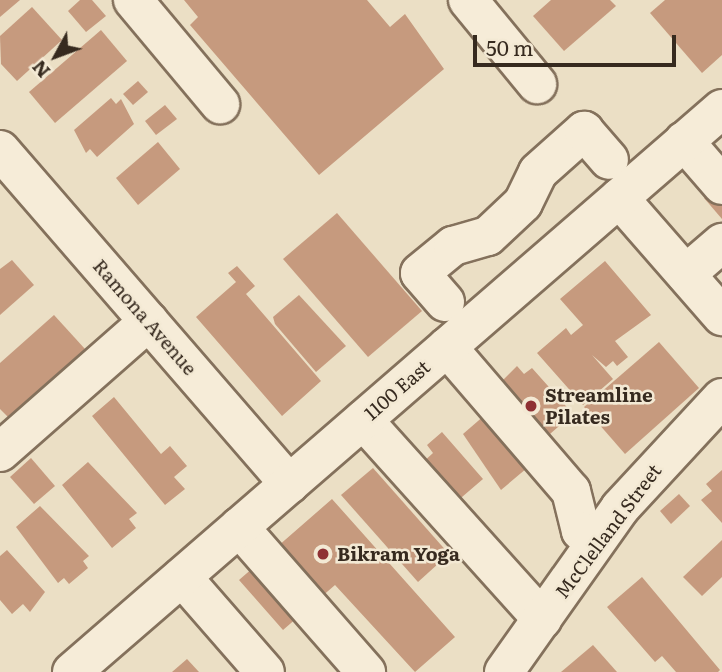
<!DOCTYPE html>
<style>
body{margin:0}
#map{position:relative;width:722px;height:672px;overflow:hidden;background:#ebdfc5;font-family:Literata,serif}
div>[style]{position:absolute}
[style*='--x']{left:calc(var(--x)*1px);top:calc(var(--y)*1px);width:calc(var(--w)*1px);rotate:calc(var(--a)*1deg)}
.building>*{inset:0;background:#c69a7e}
.roads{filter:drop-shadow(2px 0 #84715c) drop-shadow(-2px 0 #84715c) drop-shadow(0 2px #84715c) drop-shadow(0 -2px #84715c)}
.minor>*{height:38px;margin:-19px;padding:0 19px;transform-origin:19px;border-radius:19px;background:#f6ecd8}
.dots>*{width:19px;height:19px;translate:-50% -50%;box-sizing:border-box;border:4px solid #f3e9d4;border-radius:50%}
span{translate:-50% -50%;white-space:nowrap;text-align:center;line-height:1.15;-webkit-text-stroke:5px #f3e9d4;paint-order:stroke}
.street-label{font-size:19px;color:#362a1f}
.poi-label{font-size:19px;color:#362a1f;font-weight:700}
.left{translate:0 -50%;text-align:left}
.north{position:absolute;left:21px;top:21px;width:70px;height:70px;-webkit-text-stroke:5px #f3e9d4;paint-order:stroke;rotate:229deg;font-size:19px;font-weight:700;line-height:28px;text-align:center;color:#362a1f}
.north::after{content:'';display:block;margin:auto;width:24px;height:32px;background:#362a1f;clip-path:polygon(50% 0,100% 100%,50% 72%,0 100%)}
.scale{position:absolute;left:473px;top:35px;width:203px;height:32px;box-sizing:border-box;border:4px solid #362a1f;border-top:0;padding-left:9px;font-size:21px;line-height:24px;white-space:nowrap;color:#362a1f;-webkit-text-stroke:5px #f3e9d4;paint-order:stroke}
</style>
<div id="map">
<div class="building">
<i style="clip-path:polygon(0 0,20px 0,0 17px)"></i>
<i style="clip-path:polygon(80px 0,92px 0,106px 16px,86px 32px,68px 11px)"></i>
<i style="clip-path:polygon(184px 0,367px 0,390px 27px,405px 14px,444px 69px,319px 175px,190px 25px,198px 17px)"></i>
<i style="clip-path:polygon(551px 0,610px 0,616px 6px,564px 51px,533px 16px)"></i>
<i style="clip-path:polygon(665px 0,722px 0,722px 55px,702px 73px,650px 13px)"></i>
<i style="clip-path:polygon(32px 7px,62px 40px,17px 81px,1px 64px,0 36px)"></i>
<i style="clip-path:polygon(101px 30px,127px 61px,55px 123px,29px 92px)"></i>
<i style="clip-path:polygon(138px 81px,148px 92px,133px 105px,123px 94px)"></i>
<i style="clip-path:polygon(111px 98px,116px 104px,121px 99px,134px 124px,97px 157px,90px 149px,86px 153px,74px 130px)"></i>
<i style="clip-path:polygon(165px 105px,177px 119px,156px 135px,145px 121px)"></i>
<i style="clip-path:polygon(158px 142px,180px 169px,138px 205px,116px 178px)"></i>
<i style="clip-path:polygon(722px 183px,722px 219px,704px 198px)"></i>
<i style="clip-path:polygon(337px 213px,422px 311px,368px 357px,283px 259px)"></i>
<i style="clip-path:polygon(12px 260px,34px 285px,0 315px,0 269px)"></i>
<i style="clip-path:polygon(605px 261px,651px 315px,615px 341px,628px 357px,617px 366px,613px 361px,606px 367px,592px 355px,613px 379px,583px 405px,537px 353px,566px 328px,571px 335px,583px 325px,560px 299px)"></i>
<i style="clip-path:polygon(237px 266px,255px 286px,246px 294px,321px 381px,282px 416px,196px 317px,236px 282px,228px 273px)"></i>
<i style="clip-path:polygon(299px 295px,346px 346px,316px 372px,275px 324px,273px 317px)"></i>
<i style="clip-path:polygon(54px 315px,85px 349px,8px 417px,0 409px,0 363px)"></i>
<i style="clip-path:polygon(659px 342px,699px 388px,625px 454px,584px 407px)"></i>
<i style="clip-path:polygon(517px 366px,524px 374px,532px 368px,573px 414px,543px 440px,498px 397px,509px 387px,503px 380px)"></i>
<i style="clip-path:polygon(114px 397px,161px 454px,170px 446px,187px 466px,174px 477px,185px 489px,165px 505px,92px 416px)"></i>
<i style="clip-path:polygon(493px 408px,533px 463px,501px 490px,463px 434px)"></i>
<i style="clip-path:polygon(442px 432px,483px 479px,455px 503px,421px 464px,433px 453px,427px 445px)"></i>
<i style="clip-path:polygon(31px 458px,55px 486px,34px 504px,10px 477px)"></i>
<i style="clip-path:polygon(88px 462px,137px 513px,129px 519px,136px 528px,112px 548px,62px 485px)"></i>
<i style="clip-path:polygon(373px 468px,449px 554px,418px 582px,341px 495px)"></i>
<i style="clip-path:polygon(722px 470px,722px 523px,701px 500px,712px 491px,706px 484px)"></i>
<i style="clip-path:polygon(679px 494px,690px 506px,671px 524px,660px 511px)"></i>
<i style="clip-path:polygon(332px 499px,455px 637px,415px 672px,335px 585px,283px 630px,239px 580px)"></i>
<i style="clip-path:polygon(40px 506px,89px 556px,83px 561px,88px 568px,69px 584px,64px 578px,58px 583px,16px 527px)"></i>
<i style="clip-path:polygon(722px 540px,722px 577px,702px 596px,683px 577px)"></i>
<i style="clip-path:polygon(7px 550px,45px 592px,30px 612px,23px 604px,12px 614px,0 600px,0 556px)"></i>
<i style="clip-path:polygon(642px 577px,720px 670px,718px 672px,676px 672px,662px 656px,655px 662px,607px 607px)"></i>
<i style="clip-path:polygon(593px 645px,617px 672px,561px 672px)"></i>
<i style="clip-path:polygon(187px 659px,199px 672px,172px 672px)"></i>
</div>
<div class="roads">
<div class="minor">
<i style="--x:133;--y:0;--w:136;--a:50.1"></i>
<i style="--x:468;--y:0;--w:109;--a:50.6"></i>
<i style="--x:684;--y:141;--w:58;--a:49.2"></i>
<i style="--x:0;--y:150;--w:442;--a:49.1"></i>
<i style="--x:619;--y:198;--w:157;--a:48.9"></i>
<i style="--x:686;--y:274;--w:48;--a:-40.7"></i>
<i style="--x:445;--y:302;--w:38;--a:-131"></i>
<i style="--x:420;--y:273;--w:43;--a:-39.3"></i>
<i style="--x:453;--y:246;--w:36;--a:-16"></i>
<i style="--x:488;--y:236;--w:48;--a:-43.3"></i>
<i style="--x:523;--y:203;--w:34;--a:-64"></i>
<i style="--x:538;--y:172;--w:62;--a:-41.7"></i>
<i style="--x:584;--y:131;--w:38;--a:49"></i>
<i style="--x:447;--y:347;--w:190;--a:49.3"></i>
<i style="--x:571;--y:491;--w:41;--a:76"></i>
<i style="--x:581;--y:531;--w:18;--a:41"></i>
<i style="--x:363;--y:420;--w:268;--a:48"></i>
<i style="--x:0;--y:452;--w:198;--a:-41.3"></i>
<i style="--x:239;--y:527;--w:193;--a:48.8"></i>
<i style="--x:182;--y:577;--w:126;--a:48.9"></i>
<i style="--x:72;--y:672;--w:860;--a:-40.9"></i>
<i style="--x:504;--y:672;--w:201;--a:-54.7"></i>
<i style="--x:620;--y:508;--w:150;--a:-47.2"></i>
</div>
</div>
<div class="dots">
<i style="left:531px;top:406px;background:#8f3134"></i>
<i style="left:323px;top:554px;background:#8f3134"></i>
</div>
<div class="street-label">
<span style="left:145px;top:317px;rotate:49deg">Ramona Avenue</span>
<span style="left:397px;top:390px;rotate:-41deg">1100 East</span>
<span style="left:608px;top:531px;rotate:-53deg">McClelland Street</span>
</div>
<div class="poi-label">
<span class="left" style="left:545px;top:406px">Streamline<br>Pilates</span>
<span class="left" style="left:337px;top:554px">Bikram Yoga</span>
</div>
<div class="north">N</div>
<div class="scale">50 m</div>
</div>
